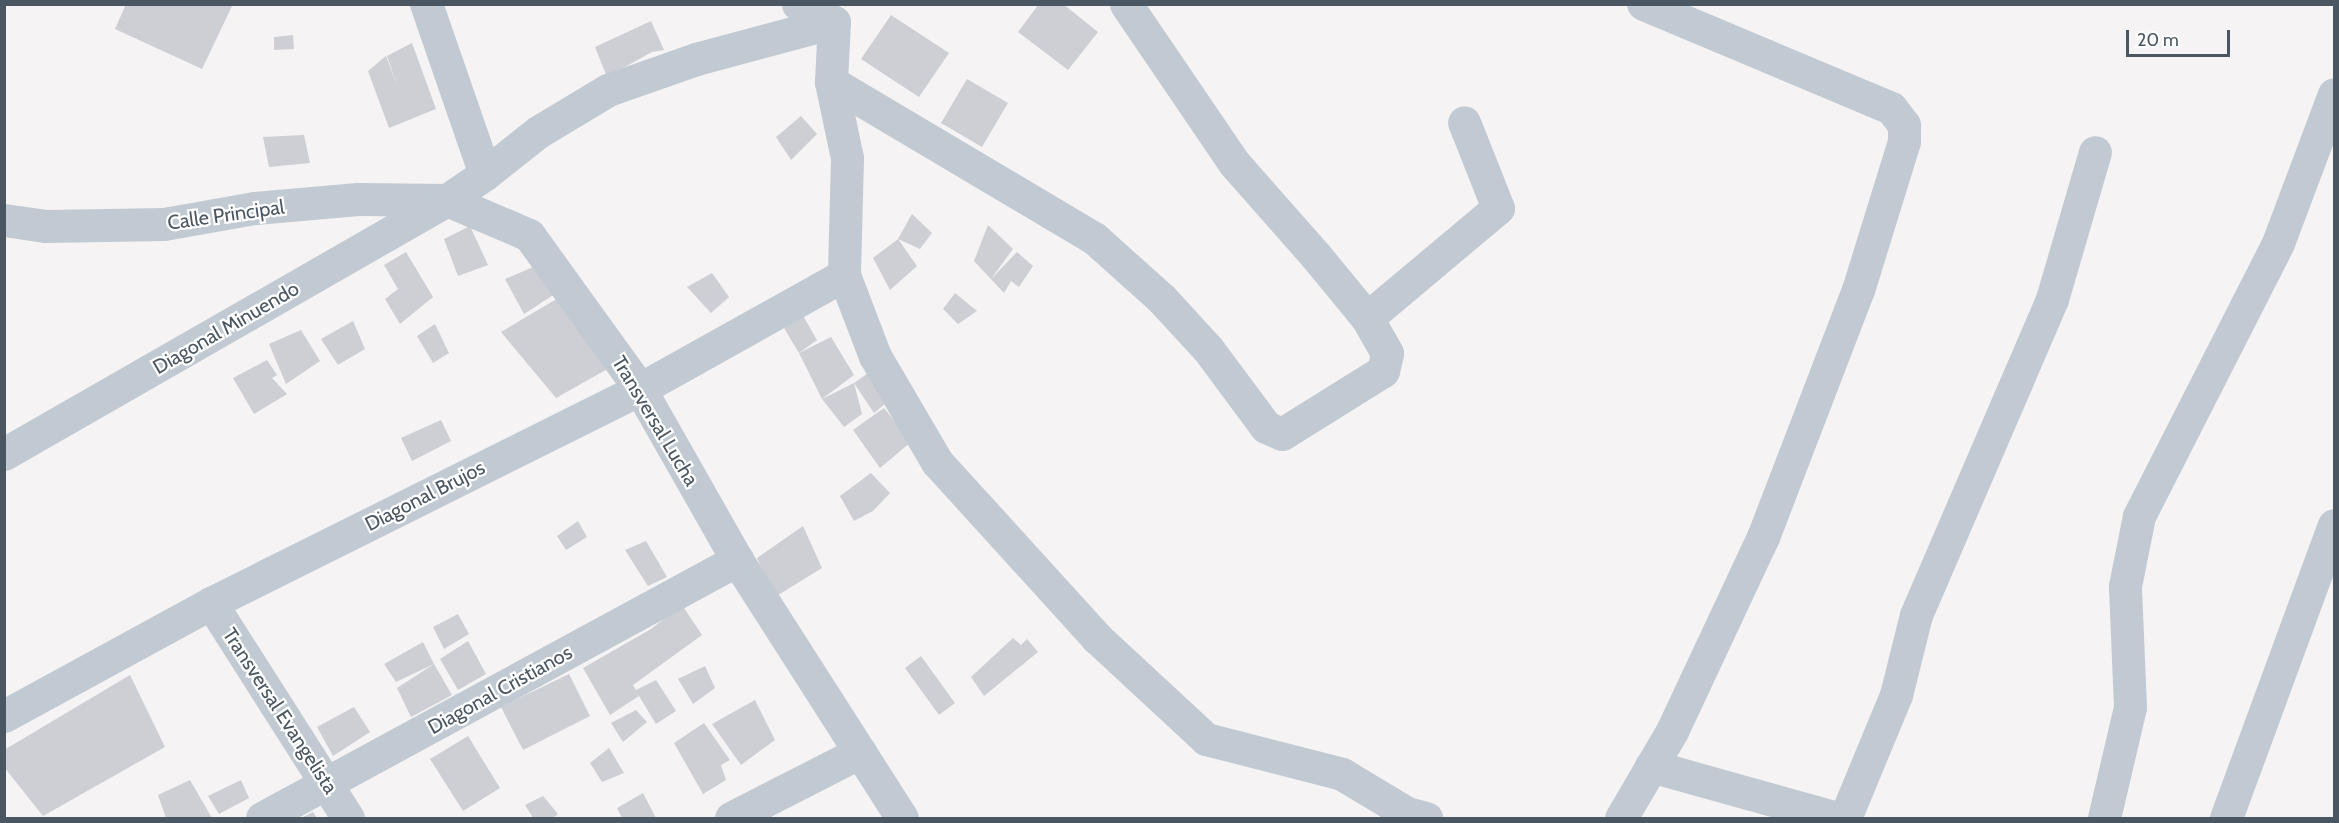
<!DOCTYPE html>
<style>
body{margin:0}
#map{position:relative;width:2339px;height:823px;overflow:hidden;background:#f5f3f3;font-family:Cabin,sans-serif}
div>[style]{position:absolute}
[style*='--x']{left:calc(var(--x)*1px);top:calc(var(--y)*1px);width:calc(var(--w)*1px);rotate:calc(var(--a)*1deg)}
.building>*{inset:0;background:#cdcfd5}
.minor>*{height:33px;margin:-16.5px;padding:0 16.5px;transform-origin:16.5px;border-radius:16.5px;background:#c1cad2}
span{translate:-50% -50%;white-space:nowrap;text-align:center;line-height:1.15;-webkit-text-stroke:4.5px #fff;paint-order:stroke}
.street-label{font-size:20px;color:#4a5661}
.frame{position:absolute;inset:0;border:6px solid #4a5661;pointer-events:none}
.scale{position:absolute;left:2126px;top:30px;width:104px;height:27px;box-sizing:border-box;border:3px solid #4a5661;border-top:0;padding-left:8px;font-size:18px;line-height:21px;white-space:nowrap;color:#4a5661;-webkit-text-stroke:4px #fff;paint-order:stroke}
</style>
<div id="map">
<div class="building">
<i style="clip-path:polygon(126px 4px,233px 4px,202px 69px,115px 29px)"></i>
<i style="clip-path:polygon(1039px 4px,1063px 4px,1098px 32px,1068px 70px,1018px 32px)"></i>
<i style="clip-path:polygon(891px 15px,949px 53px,919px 97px,861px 59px)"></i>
<i style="clip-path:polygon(651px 21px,664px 50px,652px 52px,607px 77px,595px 47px)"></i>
<i style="clip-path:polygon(293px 35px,294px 49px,274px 50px,274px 37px)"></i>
<i style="clip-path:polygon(412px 43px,436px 109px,389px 128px,368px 71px,386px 56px,398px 88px,387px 56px)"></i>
<i style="clip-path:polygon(967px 79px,1008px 103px,982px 147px,941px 123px)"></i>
<i style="clip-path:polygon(801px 116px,817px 134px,791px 160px,776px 137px)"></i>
<i style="clip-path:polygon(304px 135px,310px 163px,269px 167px,263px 137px)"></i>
<i style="clip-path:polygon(912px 214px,932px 233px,920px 249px,898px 239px)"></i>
<i style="clip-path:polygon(988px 225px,1013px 249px,991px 279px,1017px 252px,1033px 266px,1019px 287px,1011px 281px,1004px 293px,974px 261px)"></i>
<i style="clip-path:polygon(470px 226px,488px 265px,458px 276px,444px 239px)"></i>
<i style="clip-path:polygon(898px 239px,917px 266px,890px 290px,873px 258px)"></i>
<i style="clip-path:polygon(406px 252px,433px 297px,400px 324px,385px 299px,398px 289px,384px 265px)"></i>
<i style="clip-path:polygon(538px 265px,564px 288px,524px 314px,505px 279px)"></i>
<i style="clip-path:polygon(712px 273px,729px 297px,711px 313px,687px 287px)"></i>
<i style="clip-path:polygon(955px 293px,977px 311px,958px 324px,943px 309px)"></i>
<i style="clip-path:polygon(565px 294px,611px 367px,556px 398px,501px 332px)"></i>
<i style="clip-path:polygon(802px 314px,817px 340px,799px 353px,784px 328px)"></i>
<i style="clip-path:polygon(353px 321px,365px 349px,338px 365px,321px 339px)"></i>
<i style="clip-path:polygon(435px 324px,449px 353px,433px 363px,417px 336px)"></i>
<i style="clip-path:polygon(301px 330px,320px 361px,286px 384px,269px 344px)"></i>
<i style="clip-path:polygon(831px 337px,854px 375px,822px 399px,799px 353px)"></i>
<i style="clip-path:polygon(267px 360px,277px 375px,272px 378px,287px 394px,254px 414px,233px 378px)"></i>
<i style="clip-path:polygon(874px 369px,893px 397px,874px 413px,854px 383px)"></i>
<i style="clip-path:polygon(854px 383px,862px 414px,844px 427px,822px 399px)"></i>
<i style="clip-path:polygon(884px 408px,911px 442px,880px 468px,853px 430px)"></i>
<i style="clip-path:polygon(441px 420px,451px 441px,412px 461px,401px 438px)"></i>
<i style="clip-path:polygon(871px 473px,890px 493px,873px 511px,854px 521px,840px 496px)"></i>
<i style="clip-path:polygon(578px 521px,587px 537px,566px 550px,557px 536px)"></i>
<i style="clip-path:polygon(803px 526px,822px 568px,775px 597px,757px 558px)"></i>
<i style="clip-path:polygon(646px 541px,667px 577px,648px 586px,625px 550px)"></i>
<i style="clip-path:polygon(682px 605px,702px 635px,633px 685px,636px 690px,656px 680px,676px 711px,656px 724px,639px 696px,610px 715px,583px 668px,651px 629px)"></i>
<i style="clip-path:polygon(458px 614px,469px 634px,444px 649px,433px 627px)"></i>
<i style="clip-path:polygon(1013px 638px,1021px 645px,1027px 639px,1038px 652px,984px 696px,971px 677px)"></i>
<i style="clip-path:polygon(468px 641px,486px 674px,458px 690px,440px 659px)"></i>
<i style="clip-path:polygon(423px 642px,434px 664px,396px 682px,384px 664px)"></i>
<i style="clip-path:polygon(921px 656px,955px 703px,939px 715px,905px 668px)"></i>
<i style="clip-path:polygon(434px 664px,452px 695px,411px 717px,397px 688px)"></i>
<i style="clip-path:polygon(705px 666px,715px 688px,693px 704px,678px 679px)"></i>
<i style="clip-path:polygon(569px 674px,590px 716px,523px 750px,501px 707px)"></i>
<i style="clip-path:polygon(130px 675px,165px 747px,43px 816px,4px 767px,4px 750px)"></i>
<i style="clip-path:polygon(755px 700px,775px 740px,741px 765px,712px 724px)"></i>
<i style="clip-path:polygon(354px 707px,370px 732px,333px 756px,317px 727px)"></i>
<i style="clip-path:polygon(636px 710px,647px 722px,623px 742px,611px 723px)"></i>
<i style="clip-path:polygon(704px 723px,730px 760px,721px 765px,726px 780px,703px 794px,674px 743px)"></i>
<i style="clip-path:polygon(468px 736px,500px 788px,463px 811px,430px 759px)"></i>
<i style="clip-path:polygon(609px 748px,624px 773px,602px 782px,590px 763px)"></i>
<i style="clip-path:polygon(190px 780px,212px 818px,166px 818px,158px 795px)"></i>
<i style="clip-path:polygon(241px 780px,249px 798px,219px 814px,208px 796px)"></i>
<i style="clip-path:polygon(643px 793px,656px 818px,622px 818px,617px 808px)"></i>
<i style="clip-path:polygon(543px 796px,558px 814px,553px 818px,533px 818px,525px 805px)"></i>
<i style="clip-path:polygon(313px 812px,317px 818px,301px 818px)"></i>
</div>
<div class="minor">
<i style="--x:798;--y:4;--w:40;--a:26.6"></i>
<i style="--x:834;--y:22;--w:60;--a:92.9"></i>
<i style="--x:831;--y:82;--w:78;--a:78.1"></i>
<i style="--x:847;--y:158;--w:117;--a:91.5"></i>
<i style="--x:844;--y:275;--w:87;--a:69.1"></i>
<i style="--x:875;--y:356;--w:123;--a:59.7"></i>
<i style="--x:937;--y:462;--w:238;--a:47.7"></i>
<i style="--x:1097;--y:638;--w:149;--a:42.8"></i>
<i style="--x:1206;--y:739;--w:140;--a:14.4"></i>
<i style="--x:1342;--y:774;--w:76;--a:31"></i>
<i style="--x:1407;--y:813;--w:20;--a:15"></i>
<i style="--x:831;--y:82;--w:306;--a:30.7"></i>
<i style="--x:1094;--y:238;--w:91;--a:41.9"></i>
<i style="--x:1162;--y:299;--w:68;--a:47.4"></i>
<i style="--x:1208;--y:349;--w:97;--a:53.4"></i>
<i style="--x:1266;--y:427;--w:17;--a:24"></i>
<i style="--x:1282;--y:434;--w:119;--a:-32"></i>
<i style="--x:1383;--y:371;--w:18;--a:-77"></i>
<i style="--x:1387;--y:353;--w:40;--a:-119.7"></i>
<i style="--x:1367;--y:318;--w:80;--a:-129.4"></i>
<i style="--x:1316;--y:256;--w:124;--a:-131.4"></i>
<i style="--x:1234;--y:163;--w:192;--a:-124.2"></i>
<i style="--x:485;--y:174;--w:68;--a:-38.4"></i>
<i style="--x:538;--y:132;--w:82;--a:-31"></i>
<i style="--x:608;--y:90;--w:93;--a:-19.4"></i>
<i style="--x:696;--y:59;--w:143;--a:-15"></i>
<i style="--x:4;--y:220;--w:41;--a:8.3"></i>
<i style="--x:45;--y:226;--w:119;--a:-1"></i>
<i style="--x:164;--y:224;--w:92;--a:-10"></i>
<i style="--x:255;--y:208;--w:103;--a:-5"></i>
<i style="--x:358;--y:199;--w:89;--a:0.6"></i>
<i style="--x:447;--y:200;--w:89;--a:23.1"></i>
<i style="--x:529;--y:235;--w:190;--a:54.2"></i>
<i style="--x:640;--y:389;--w:197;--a:60.4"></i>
<i style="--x:737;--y:560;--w:306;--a:57.4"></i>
<i style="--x:1367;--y:318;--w:171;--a:-40"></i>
<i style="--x:1498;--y:208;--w:92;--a:-111.6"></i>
<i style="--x:4;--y:454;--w:511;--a:-29.83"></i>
<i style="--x:447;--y:200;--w:46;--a:-34.4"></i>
<i style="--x:485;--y:174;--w:180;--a:-109.1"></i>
<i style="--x:211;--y:603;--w:255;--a:57.5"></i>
<i style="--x:4;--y:716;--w:236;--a:-28.6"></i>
<i style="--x:211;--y:603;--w:479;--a:-26.5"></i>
<i style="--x:640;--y:389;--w:234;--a:-29.2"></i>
<i style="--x:1651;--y:766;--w:193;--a:15.6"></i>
<i style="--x:262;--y:818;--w:541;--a:-28.51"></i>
<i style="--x:731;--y:818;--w:145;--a:-27.1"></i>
<i style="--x:1621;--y:818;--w:101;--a:-59.6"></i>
<i style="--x:1672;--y:731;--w:214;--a:-64.9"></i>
<i style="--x:1763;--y:537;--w:265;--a:-69"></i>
<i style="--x:1858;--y:290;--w:156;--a:-72.8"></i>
<i style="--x:1904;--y:141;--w:16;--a:-90"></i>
<i style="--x:1904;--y:125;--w:21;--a:-127"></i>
<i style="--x:1891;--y:108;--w:269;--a:-157.2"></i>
<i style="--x:1845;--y:818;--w:133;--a:-67.5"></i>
<i style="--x:1896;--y:695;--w:82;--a:-76"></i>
<i style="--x:1916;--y:615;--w:344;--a:-66.7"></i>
<i style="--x:2052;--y:299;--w:153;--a:-73.7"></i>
<i style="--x:2104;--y:818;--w:114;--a:-76.8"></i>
<i style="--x:2130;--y:707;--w:121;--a:-92.4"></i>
<i style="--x:2125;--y:586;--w:71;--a:-78.7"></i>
<i style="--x:2139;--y:516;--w:306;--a:-63"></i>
<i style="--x:2278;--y:243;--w:159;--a:-69.4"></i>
<i style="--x:2226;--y:818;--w:312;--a:-69.8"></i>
</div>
<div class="street-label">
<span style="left:226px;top:215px;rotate:-8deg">Calle Principal</span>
<span style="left:226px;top:328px;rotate:-30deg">Diagonal Minuendo</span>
<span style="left:655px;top:421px;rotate:59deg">Transversal Lucha</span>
<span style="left:425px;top:496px;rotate:-27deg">Diagonal Brujos</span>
<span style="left:500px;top:690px;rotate:-29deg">Diagonal Cristianos</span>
<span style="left:280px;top:711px;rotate:57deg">Transversal Evangelista</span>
</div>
<div class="frame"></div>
<div class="scale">20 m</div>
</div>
